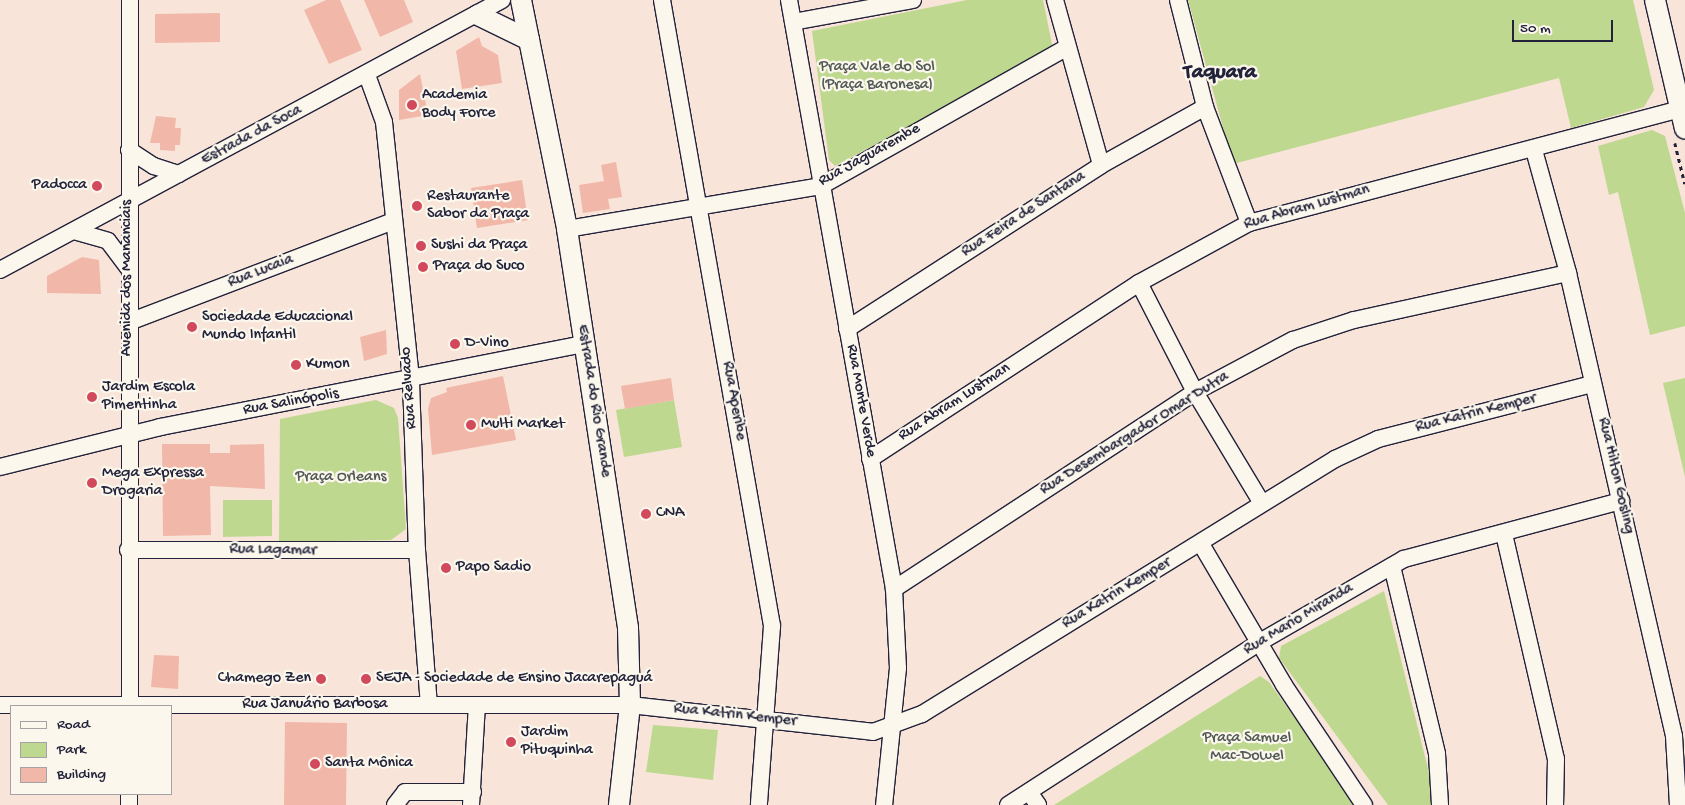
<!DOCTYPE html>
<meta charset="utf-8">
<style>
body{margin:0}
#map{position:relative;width:1685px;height:805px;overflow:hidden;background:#f8e4d8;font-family:"Gochi Hand",sans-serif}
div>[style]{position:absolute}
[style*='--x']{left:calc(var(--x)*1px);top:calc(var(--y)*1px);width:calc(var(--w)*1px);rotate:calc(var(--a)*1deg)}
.green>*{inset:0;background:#bed88f}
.building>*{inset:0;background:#f1b8a9}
.path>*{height:2.5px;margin-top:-1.25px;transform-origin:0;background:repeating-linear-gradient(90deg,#22223b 0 4px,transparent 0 8px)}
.roads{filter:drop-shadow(1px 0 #22223b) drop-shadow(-1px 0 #22223b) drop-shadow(0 1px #22223b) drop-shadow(0 -1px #22223b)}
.minor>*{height:16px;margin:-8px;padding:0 8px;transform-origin:8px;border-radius:8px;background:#fbf7ec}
.major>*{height:20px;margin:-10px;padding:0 10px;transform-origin:10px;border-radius:10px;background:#fbf7ec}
.dots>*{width:14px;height:14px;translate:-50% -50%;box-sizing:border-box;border:2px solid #fbf7ec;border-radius:50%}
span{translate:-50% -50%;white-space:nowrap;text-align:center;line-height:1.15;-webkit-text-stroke:4.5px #fbf7ec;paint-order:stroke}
.park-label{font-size:16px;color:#515954}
.poi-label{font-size:16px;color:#22223b}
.left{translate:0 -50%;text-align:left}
.right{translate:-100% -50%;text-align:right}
.street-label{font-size:16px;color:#22223b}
.district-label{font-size:21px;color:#22223b;font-weight:700}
.legend{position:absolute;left:10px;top:705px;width:162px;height:90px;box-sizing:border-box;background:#fbf7ec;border:1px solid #a4a2a5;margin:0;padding:6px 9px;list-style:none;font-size:15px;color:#22223b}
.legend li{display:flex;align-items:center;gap:10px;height:25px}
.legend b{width:25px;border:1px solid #a4a2a5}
.scale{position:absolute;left:1512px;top:20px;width:101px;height:22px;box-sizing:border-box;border:2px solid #22223b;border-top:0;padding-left:6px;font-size:15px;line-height:18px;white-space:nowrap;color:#22223b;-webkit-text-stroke:4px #fbf7ec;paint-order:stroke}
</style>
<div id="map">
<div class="green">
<i style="clip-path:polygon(967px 0,1043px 0,1053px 49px,835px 166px,829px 160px,812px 31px)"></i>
<i style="clip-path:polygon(1188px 0,1633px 0,1654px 90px,1644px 107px,1571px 128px,1559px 78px,1233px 164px)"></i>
<i style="clip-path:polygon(1652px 130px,1665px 136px,1685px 213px,1685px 326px,1650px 335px,1618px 192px,1609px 195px,1598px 146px)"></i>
<i style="clip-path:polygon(1685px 378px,1685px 477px,1663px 383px)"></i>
<i style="clip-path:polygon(376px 400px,394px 408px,398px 418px,406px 529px,391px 540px,279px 542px,280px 419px)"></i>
<i style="clip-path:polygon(674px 400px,682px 447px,624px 457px,616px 410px)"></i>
<i style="clip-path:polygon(223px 500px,272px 500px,272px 536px,223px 537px)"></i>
<i style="clip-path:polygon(1384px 591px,1432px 785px,1433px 805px,1388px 805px,1279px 658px,1281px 646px)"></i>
<i style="clip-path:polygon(1260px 676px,1269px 682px,1358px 805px,1054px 805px)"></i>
<i style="clip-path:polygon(653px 725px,718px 730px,713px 780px,646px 772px)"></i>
</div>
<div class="building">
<i style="clip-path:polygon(326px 0,340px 0,362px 50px,329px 64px,304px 10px)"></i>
<i style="clip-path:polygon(364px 0,404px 0,413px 22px,380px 37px)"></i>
<i style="clip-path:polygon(220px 13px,220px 42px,155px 43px,155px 14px)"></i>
<i style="clip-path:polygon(479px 37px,482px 46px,498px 55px,502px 83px,462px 89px,456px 51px)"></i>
<i style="clip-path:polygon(420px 74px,428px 115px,399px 120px,399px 90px)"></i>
<i style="clip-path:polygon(156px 116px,176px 118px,175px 128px,181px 128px,180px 145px,175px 145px,175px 151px,160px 150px,160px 143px,150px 143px)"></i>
<i style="clip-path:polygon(616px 162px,622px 197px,608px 199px,610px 209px,583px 213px,579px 185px,604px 181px,601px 165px)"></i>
<i style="clip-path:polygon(522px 180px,528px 220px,477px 228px,471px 188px)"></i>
<i style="clip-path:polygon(82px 257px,99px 260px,101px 294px,47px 293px,47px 276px)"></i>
<i style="clip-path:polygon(386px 330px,387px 354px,364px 361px,360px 337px)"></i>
<i style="clip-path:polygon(503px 376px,516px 440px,432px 455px,428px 409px,431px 398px,447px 392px,446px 388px)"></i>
<i style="clip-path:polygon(671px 378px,674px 400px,625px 409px,621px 386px)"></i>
<i style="clip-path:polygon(162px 444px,210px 444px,210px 453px,230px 453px,230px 445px,264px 444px,265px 489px,210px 486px,211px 535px,163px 536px)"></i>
<i style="clip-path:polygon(154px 655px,179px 656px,178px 689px,151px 687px)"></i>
<i style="clip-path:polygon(285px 722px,347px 723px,346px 805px,284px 805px)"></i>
</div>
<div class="path">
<i style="--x:1675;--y:143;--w:42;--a:76.3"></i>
</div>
<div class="roads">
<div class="minor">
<i style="--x:662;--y:0;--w:636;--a:80.03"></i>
<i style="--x:772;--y:626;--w:179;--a:94.2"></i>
<i style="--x:789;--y:0;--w:598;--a:79.89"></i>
<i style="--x:894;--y:589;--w:79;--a:87.1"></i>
<i style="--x:898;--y:668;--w:138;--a:95.8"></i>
<i style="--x:1055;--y:0;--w:171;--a:74.4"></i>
<i style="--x:1178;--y:0;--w:110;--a:75.8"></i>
<i style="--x:1205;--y:107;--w:124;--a:69.2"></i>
<i style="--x:793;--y:22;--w:122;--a:-10.4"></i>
<i style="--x:367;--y:75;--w:50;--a:70.1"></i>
<i style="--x:384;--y:122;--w:260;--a:84"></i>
<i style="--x:411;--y:381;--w:169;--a:88"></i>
<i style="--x:417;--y:550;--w:155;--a:85.6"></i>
<i style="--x:129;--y:150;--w:30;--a:33"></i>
<i style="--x:154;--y:166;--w:26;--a:18"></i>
<i style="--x:1534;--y:150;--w:128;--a:74.5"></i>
<i style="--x:1568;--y:273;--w:475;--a:77.1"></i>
<i style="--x:1674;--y:736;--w:69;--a:86.7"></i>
<i style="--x:567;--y:229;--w:258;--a:-9.6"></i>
<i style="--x:821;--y:186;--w:281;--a:-29.4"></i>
<i style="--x:74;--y:231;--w:35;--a:16"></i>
<i style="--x:108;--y:241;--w:35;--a:53"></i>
<i style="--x:0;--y:270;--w:570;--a:-28.27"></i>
<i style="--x:1139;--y:283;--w:123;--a:62.8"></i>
<i style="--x:1195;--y:392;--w:128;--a:59"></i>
<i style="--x:129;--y:322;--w:283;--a:-20.9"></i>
<i style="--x:847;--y:329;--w:302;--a:-32.8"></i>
<i style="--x:1101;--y:165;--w:119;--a:-29.1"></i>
<i style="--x:870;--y:459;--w:321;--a:-33.2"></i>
<i style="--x:1139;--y:283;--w:125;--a:-28.6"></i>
<i style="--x:1249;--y:223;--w:447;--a:-14.8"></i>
<i style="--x:0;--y:467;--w:165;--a:-14"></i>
<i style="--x:160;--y:427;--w:432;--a:-11.1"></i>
<i style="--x:1504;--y:534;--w:231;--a:77"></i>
<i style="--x:1556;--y:759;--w:46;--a:91.2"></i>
<i style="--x:1201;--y:544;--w:164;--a:59.5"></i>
<i style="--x:1284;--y:685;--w:144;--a:56.3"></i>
<i style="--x:128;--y:550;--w:289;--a:0"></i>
<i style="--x:1392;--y:566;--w:193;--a:76.5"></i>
<i style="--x:1437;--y:754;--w:51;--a:86.6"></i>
<i style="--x:894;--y:589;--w:360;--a:-33.2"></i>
<i style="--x:1195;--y:392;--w:111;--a:-28"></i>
<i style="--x:1293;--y:340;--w:64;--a:-18.2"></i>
<i style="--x:1354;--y:320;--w:219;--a:-12.4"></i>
<i style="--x:0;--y:705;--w:630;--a:0"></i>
<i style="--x:630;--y:705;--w:244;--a:6.3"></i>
<i style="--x:873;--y:732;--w:52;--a:-20.2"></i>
<i style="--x:922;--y:714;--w:485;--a:-31.7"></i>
<i style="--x:1335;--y:459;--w:47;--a:-24.9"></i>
<i style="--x:1378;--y:439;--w:221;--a:-14.4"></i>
<i style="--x:130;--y:706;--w:706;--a:-90"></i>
<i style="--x:1029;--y:792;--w:16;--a:55"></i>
<i style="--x:129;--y:805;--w:11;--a:-90"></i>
<i style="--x:395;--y:805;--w:16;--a:-52"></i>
<i style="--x:405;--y:792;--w:68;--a:0"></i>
<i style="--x:471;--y:805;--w:100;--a:-86.6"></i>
<i style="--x:1008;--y:805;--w:300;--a:-32.9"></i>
<i style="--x:1260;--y:642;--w:166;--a:-30"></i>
<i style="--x:1404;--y:559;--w:225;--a:-15"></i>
</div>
<div class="major">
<i style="--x:521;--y:0;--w:234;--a:78.6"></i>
<i style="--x:567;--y:229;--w:404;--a:81.3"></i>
<i style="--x:628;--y:628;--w:77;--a:88.5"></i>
<i style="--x:630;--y:705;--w:101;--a:96.3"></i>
<i style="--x:1655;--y:0;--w:132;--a:76.9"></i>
<i style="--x:478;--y:15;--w:57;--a:26.1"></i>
</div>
</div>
<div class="dots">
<i style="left:412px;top:105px;background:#d1495b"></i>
<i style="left:97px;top:186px;background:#d1495b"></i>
<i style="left:417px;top:206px;background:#d1495b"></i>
<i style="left:421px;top:246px;background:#d1495b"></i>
<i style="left:423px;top:267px;background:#d1495b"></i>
<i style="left:192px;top:327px;background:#d1495b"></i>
<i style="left:455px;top:344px;background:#d1495b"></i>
<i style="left:296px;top:365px;background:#d1495b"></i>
<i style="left:92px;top:397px;background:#d1495b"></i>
<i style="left:471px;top:425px;background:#d1495b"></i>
<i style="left:92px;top:483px;background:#d1495b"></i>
<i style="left:646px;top:514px;background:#d1495b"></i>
<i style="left:446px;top:568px;background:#d1495b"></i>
<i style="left:321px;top:679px;background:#d1495b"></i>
<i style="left:366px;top:679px;background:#d1495b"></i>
<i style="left:511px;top:742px;background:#d1495b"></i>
<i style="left:315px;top:764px;background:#d1495b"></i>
</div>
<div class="park-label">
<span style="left:877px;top:77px">Praça Vale do Sol<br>(Praça Baronesa)</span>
<span style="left:341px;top:478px">Praça Orleans</span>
<span style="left:1247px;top:748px">Praça Samuel<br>Mac-Dowel</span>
</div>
<div class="poi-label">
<span class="left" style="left:422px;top:105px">Academia<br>Body Force</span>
<span class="right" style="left:87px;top:186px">Padocca</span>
<span class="left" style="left:427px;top:206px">Restaurante<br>Sabor da Praça</span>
<span class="left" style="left:431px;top:246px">Sushi da Praça</span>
<span class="left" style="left:433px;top:267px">Praça do Suco</span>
<span class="left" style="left:202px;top:327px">Sociedade Educacional<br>Mundo Infantil</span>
<span class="left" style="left:465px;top:344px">D-Vino</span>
<span class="left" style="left:306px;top:365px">Kumon</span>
<span class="left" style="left:102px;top:397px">Jardim Escola<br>Pimentinha</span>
<span class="left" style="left:481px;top:425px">Multi Market</span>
<span class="left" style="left:102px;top:483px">Mega Expressa<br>Drogaria</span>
<span class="left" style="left:656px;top:514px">CNA</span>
<span class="left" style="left:456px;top:568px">Papo Sadio</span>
<span class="right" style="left:311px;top:679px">Chamego Zen</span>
<span class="left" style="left:376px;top:679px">SEJA - Sociedade de Ensino Jacarepaguá</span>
<span class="left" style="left:521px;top:742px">Jardim<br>Pituquinha</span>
<span class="left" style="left:325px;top:764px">Santa Mônica</span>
</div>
<div class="street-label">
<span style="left:252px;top:136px;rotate:-28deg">Estrada da Soca</span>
<span style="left:870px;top:156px;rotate:-29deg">Rua Jaguarembe</span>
<span style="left:1307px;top:208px;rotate:-16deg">Rua Abram Lustman</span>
<span style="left:1024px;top:215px;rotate:-33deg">Rua Feira de Santana</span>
<span style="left:261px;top:272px;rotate:-21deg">Rua Lucaia</span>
<span style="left:128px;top:278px;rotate:-90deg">Avenida dos Mananciais</span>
<span style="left:410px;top:388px;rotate:-94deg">Rua Relvado</span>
<span style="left:593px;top:401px;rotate:81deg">Estrada do Rio Grande</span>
<span style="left:733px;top:401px;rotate:80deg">Rua Aperibe</span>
<span style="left:860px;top:401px;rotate:80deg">Rua Monte Verde</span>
<span style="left:291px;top:403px;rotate:-10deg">Rua Salinópolis</span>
<span style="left:955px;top:403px;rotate:-33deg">Rua Abram Lustman</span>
<span style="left:1476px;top:414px;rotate:-14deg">Rua Katrin Kemper</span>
<span style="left:1135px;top:434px;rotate:-32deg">Rua Desembargador Omar Dutra</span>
<span style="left:1615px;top:476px;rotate:77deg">Rua Hilton Gosling</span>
<span style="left:273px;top:551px;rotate:1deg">Rua Lagamar</span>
<span style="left:1117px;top:594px;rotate:-31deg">Rua Katrin Kemper</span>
<span style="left:1299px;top:620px;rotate:-31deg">Rua Mario Miranda</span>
<span style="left:315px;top:705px">Rua Januário Barbosa</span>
<span style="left:735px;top:716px;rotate:6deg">Rua Katrin Kemper</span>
</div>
<div class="district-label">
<span style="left:1220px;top:74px">Taquara</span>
</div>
<ul class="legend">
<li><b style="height:6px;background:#fbf7ec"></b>Road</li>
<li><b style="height:14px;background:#bed88f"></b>Park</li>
<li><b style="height:14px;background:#f1b8a9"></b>Building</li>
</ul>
<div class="scale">50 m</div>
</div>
